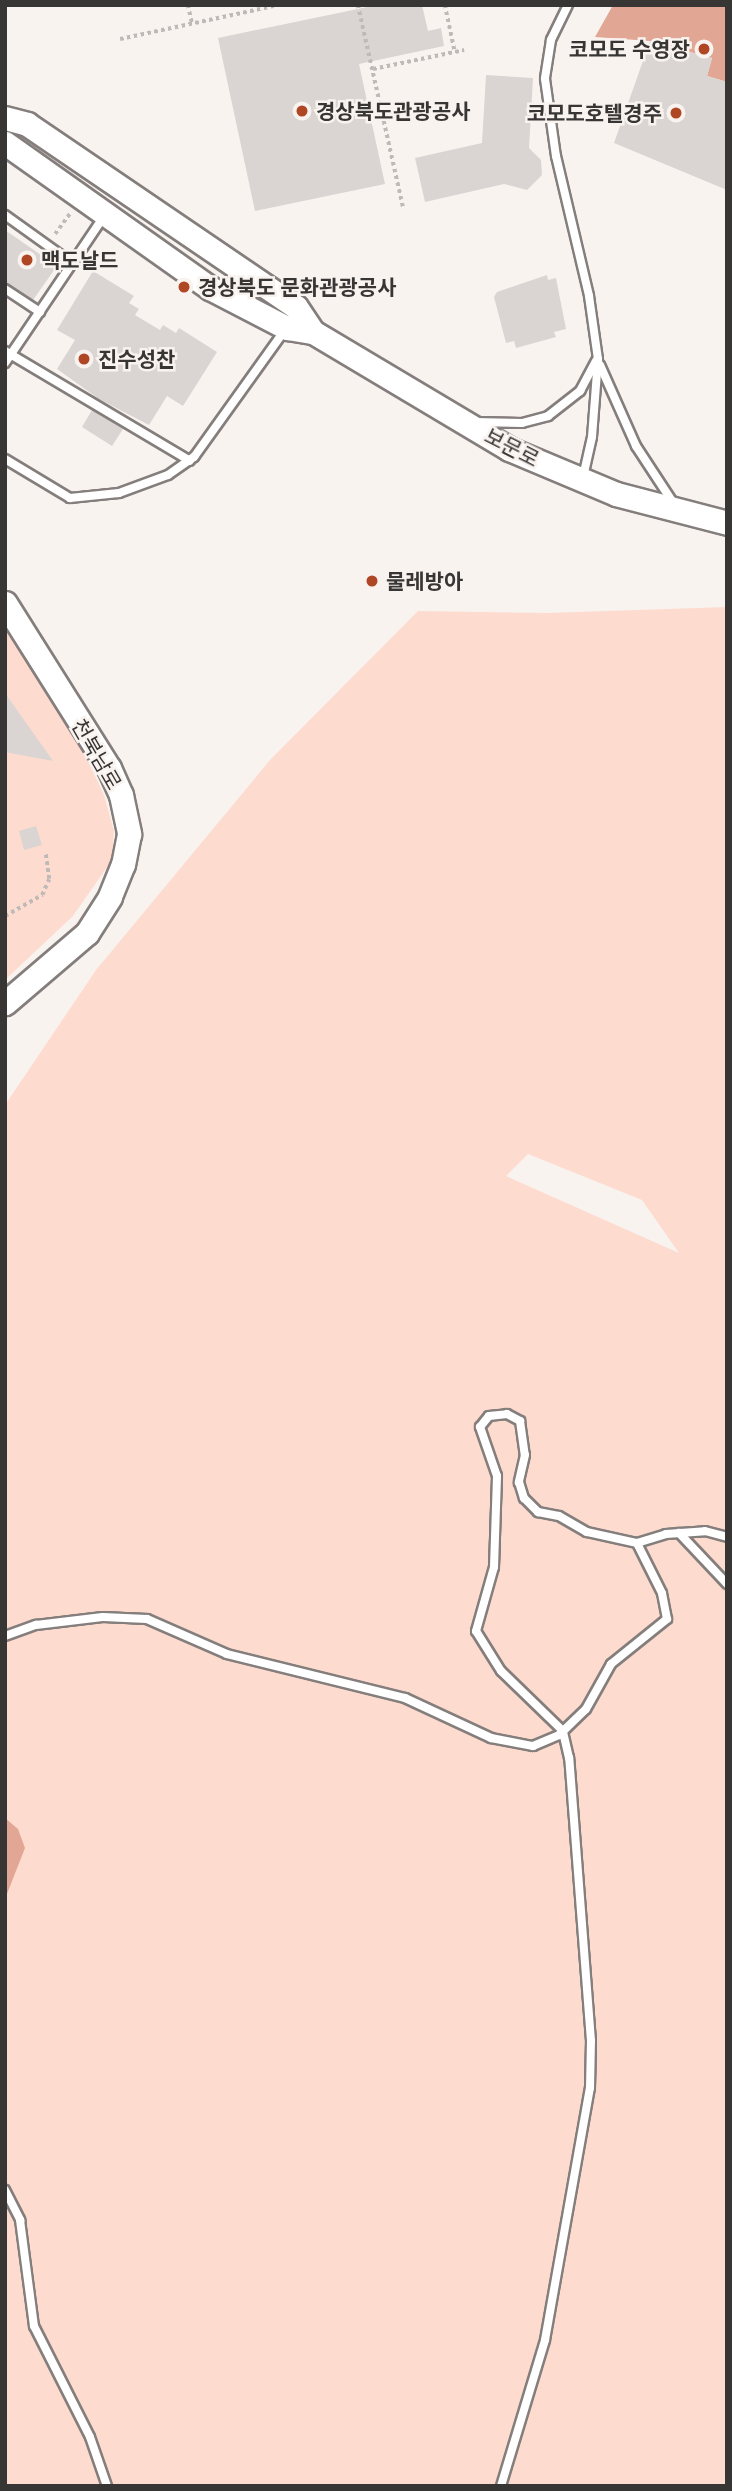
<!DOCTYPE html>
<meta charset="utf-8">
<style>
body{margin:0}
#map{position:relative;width:732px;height:2491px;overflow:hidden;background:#f9f3f0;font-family:"Golos Text","Noto Sans KR",sans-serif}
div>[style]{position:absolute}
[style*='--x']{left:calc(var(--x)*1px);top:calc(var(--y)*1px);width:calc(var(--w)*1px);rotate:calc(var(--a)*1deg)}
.green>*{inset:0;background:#fedbcf}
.water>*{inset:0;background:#e1a794}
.building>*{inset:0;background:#dad4d2}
.path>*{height:3.5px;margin-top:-1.75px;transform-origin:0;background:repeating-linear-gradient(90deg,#bfbab8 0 3.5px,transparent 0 7px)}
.roads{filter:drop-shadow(2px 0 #847e7c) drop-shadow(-2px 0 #847e7c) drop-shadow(0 2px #847e7c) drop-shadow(0 -2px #847e7c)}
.lane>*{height:8px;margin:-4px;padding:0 4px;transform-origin:4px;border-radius:4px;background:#fff}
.secondary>*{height:23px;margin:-11.5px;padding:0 11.5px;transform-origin:11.5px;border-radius:11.5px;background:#fff}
.dots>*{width:19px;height:19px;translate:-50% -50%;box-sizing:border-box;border:4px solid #f9f3f0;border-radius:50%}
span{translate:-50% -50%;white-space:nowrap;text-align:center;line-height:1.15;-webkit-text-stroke:5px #f9f3f0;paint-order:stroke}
.poi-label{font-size:21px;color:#383635;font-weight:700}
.right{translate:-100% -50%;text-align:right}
.left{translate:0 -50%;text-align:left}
.street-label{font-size:21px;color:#383635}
.frame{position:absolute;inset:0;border:7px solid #383635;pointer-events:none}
</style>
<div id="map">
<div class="green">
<i style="clip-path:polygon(evenodd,727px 607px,727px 2486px,5px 2486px,5px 1105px,96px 970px,270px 760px,418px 611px,547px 613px,727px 607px,528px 1154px,642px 1200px,679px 1253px,506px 1176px,528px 1154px)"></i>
<i style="clip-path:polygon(5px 623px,73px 729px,104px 795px,114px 831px,112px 860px,73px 916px,5px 980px)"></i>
</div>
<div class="water">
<i style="clip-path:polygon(613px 5px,727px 5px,727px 82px,707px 76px,712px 58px,650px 41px,595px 37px)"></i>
<i style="clip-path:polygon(5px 1818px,18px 1829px,25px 1848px,5px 1899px)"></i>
</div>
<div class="building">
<i style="clip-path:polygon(377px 5px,422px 5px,428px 31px,441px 28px,444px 46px,359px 64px,385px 184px,255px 211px,218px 38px)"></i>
<i style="clip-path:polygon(650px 41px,712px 58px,707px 76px,727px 82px,727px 190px,614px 143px)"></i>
<i style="clip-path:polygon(486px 75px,533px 78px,529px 148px,541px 160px,542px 175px,527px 190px,504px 184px,425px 202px,415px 158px,482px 143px)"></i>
<i style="clip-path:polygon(5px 230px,57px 266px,33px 300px,5px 282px)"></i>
<i style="clip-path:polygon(93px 271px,134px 296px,129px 303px,139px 309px,135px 315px,160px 330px,163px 325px,176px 333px,179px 328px,217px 352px,183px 406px,167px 396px,149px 425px,99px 399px,57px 369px,75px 340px,57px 330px)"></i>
<i style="clip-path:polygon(547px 275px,548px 280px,556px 278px,566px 329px,554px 332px,556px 337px,516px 348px,514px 341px,506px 343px,494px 297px,497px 292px)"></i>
<i style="clip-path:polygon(92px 410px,123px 429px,112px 446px,82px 427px)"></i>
<i style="clip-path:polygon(5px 693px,53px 761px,5px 752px)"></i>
<i style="clip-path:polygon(36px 826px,42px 845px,24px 850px,19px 831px)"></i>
</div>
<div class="path">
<i style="--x:188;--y:5;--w:18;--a:77"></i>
<i style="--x:358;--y:5;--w:210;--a:77.4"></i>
<i style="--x:445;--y:5;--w:48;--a:78"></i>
<i style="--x:120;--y:39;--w:163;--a:-12.1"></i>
<i style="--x:373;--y:69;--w:93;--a:-11.8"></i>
<i style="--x:55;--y:234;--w:27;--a:-54"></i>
<i style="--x:5;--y:916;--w:43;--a:-29.6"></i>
<i style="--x:42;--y:895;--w:17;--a:-66"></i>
<i style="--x:49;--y:879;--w:27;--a:-98"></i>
</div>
<div class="roads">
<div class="lane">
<i style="--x:568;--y:5;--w:39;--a:116"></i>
<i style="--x:551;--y:40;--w:39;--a:99"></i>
<i style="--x:545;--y:79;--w:78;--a:81.9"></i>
<i style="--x:556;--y:156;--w:144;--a:76.7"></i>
<i style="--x:589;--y:296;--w:64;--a:81.9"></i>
<i style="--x:598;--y:359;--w:78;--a:94.4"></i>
<i style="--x:592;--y:437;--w:41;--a:102.7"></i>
<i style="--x:5;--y:215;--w:82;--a:35.6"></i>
<i style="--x:5;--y:289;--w:42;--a:33.3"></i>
<i style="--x:5;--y:351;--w:215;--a:30.7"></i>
<i style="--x:5;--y:363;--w:177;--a:-56"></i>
<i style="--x:600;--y:365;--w:89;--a:66"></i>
<i style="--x:636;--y:446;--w:69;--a:56.8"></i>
<i style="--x:475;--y:422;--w:47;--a:1.2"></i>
<i style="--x:522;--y:423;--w:27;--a:-15"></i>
<i style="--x:548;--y:416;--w:41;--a:-38"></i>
<i style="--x:580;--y:391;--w:34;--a:-62"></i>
<i style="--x:5;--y:459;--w:76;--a:31"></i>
<i style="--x:70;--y:498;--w:49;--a:-5.8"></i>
<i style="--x:119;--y:493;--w:52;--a:-20.2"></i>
<i style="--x:168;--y:475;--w:32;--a:-35"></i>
<i style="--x:194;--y:457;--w:156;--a:-54.4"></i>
<i style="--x:679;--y:1533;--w:70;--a:46.7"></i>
<i style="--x:5;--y:1636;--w:33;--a:-20"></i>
<i style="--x:36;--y:1625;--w:67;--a:-6.8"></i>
<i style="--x:103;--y:1617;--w:44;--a:2.6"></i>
<i style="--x:147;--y:1619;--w:87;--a:23.6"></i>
<i style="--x:227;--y:1654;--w:183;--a:13.9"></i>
<i style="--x:405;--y:1698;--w:95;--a:24.9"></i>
<i style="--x:491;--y:1738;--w:43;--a:10.8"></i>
<i style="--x:533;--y:1746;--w:28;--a:-23"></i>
<i style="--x:559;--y:1735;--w:37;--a:-44"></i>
<i style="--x:586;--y:1709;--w:51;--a:-60.9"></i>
<i style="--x:611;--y:1664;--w:72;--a:-38.8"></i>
<i style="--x:667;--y:1619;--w:26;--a:-101"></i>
<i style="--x:662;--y:1593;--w:56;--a:-116.6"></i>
<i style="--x:637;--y:1543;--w:30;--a:-17"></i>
<i style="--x:666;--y:1534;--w:39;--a:-4"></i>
<i style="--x:705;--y:1531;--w:23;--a:15"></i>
<i style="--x:5;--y:2190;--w:34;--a:63"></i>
<i style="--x:20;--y:2220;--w:107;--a:82.5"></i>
<i style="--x:34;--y:2326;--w:124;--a:63.2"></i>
<i style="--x:90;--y:2437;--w:52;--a:70.9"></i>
<i style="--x:501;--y:2486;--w:152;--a:-73.2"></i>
<i style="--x:545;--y:2340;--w:256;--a:-79.9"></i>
<i style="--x:590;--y:2088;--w:47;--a:-88.8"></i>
<i style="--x:591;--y:2041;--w:284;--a:-94.4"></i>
<i style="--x:569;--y:1758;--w:28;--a:-103"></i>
<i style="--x:563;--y:1731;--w:86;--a:-135.9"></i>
<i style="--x:501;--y:1671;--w:47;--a:-122"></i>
<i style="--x:476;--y:1631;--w:66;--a:-74.3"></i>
<i style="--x:494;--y:1567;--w:91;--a:-88.1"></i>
<i style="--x:497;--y:1476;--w:52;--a:-109.1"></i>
<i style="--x:480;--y:1427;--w:14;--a:-51"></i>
<i style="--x:489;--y:1416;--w:18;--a:-6"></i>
<i style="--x:507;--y:1414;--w:15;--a:28"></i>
<i style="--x:520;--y:1421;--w:34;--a:82"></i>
<i style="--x:525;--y:1455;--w:28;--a:103"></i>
<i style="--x:519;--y:1482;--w:17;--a:73"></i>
<i style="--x:524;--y:1498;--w:20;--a:45"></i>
<i style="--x:538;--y:1512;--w:21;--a:11"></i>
<i style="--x:559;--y:1516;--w:32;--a:30"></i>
<i style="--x:587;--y:1532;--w:51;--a:12.4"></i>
</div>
<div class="secondary">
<i style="--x:5;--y:118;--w:23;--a:15"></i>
<i style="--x:27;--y:124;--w:325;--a:34.2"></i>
<i style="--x:296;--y:307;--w:30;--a:56"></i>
<i style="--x:5;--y:143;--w:251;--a:35.3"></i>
<i style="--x:210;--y:288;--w:87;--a:27.5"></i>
<i style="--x:287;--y:328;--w:26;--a:9"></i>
<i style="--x:313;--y:332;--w:228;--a:30.8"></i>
<i style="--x:509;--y:449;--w:116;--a:22.8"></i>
<i style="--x:616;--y:494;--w:115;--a:14.6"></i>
<i style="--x:5;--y:603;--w:195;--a:57.8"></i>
<i style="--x:109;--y:768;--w:30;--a:66"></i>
<i style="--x:121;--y:795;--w:40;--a:78"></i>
<i style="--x:129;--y:834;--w:31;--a:101"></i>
<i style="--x:123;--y:864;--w:35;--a:112"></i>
<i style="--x:110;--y:897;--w:43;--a:122.6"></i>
<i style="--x:87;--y:933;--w:108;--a:139.5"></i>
</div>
</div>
<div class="dots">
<i style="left:704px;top:49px;background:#af4725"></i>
<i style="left:302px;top:111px;background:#af4725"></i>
<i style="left:676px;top:113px;background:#af4725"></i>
<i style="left:27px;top:260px;background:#af4725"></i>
<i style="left:184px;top:287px;background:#af4725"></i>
<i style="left:84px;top:359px;background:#af4725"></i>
<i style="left:372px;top:581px;background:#af4725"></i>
</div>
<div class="poi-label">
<span class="right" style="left:690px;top:49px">코모도 수영장</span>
<span class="left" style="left:316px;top:111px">경상북도관광공사</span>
<span class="right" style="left:662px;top:113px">코모도호텔경주</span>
<span class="left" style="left:41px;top:260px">맥도날드</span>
<span class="left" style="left:198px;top:287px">경상북도 문화관광공사</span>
<span class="left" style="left:98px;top:359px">진수성찬</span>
<span class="left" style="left:386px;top:581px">물레방아</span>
</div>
<div class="street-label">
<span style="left:512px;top:447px;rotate:27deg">보문로</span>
<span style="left:97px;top:754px;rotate:60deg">천북남로</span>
</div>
<div class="frame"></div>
</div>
